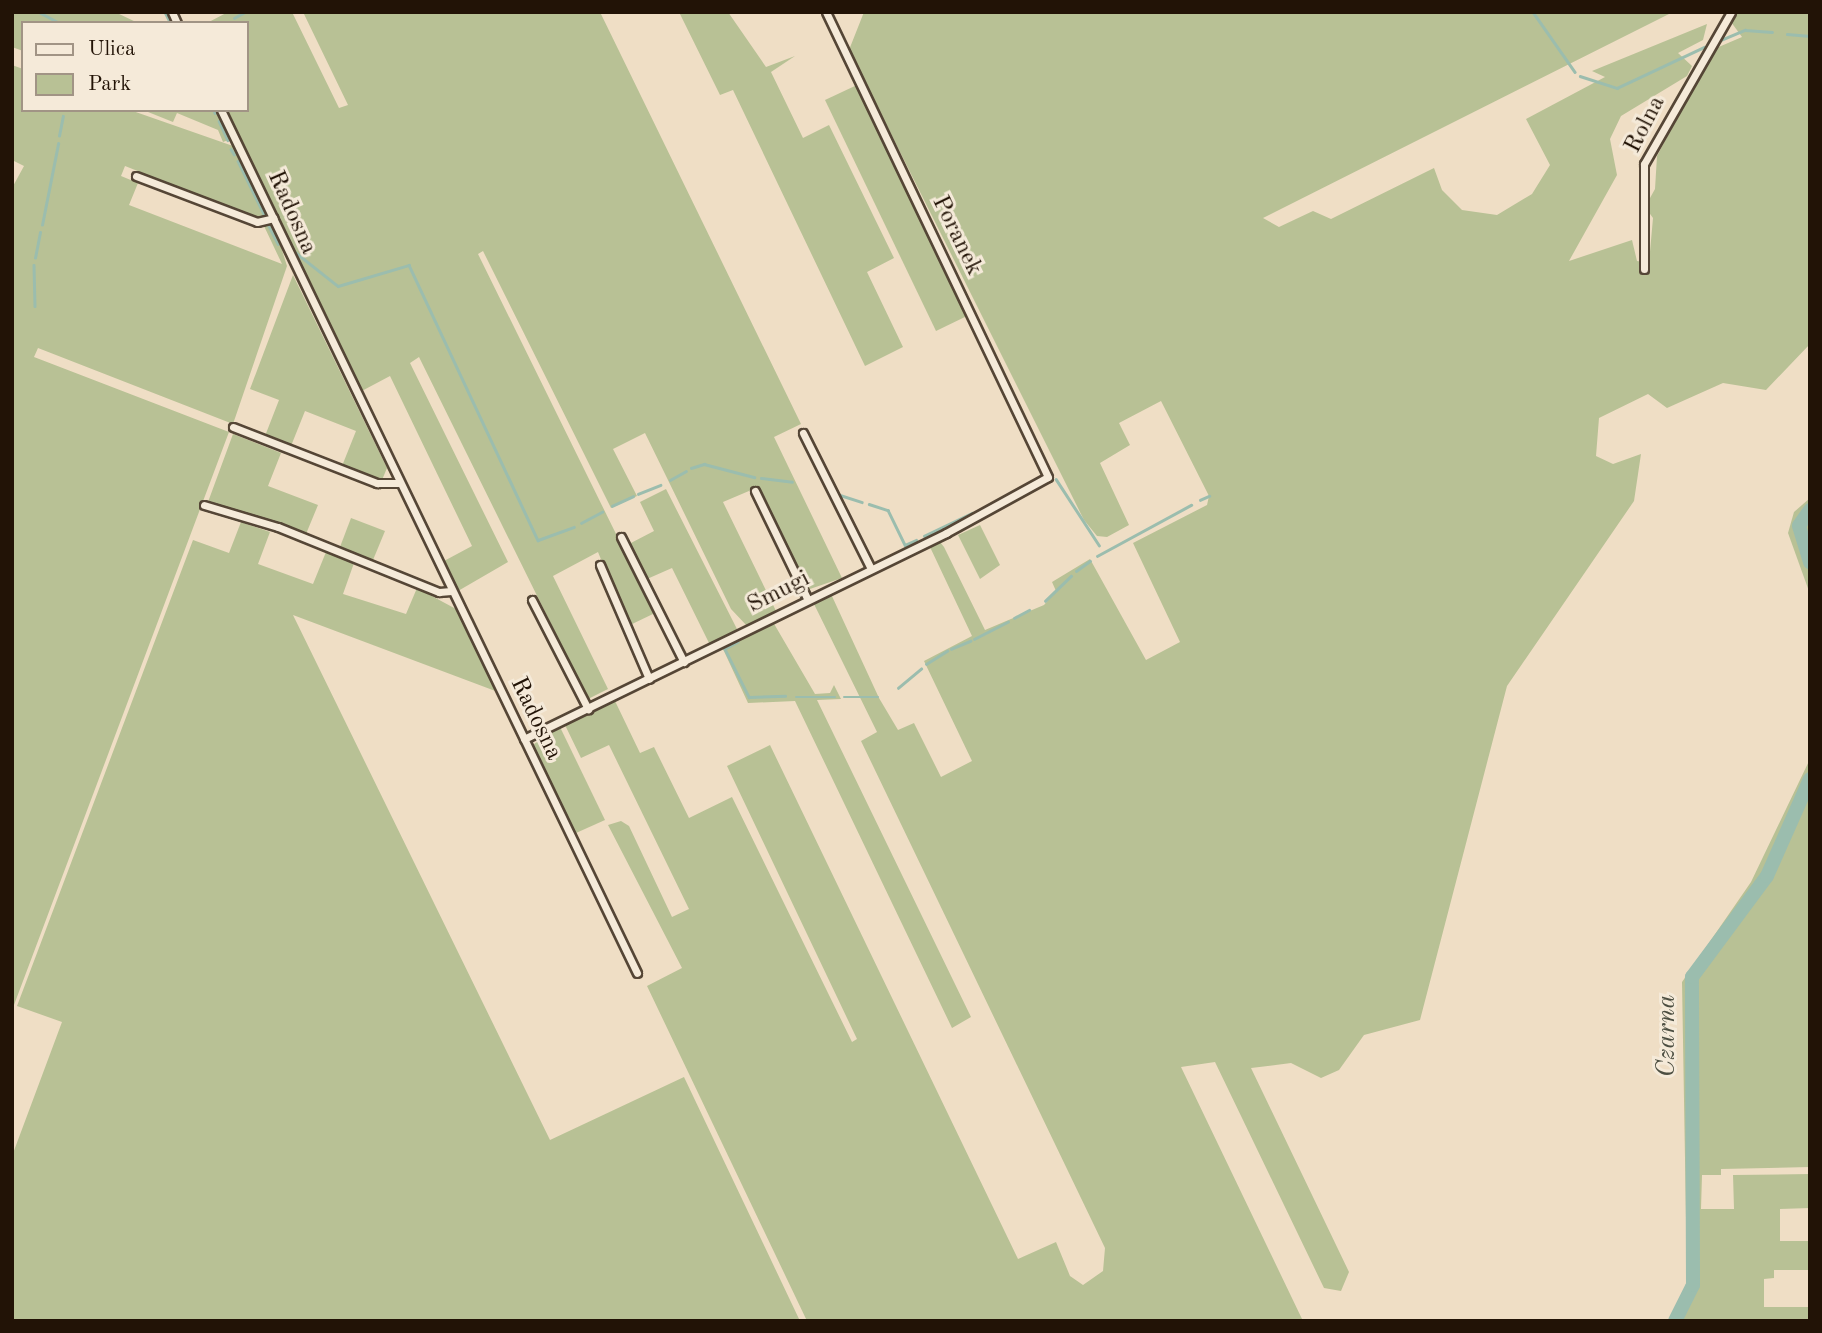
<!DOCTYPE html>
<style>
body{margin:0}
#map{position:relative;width:1822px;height:1333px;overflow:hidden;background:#efdec5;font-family:"Old Standard TT",serif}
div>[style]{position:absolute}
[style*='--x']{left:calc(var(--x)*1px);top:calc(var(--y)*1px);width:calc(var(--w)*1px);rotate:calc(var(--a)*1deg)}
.green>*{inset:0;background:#b8c195}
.stream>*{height:2.5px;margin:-1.25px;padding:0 1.25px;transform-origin:1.25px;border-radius:1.25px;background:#9bbdae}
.river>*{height:14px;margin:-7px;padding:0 7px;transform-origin:7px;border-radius:7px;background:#9bbdae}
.roads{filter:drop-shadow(2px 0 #554636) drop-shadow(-2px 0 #554636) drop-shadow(0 2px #554636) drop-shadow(0 -2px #554636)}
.minor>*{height:7px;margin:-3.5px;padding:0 3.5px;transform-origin:3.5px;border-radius:3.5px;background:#f5ead9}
span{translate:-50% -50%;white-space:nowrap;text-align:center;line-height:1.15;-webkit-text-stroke:6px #f5ead9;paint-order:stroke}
.street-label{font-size:24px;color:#221306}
.water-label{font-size:26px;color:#4c4e41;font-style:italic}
.frame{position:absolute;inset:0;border:14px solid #221306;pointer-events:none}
.legend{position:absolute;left:21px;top:21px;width:228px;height:91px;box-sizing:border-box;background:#f5ead9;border:2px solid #a19485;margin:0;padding:9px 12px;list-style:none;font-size:21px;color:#221306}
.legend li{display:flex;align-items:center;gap:14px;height:35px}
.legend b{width:35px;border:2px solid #a19485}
</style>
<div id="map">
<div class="green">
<i style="clip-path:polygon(12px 12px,115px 12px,138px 23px,23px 23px,23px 51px,12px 47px)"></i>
<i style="clip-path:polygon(228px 12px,292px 12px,339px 108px,348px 105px,303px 12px,600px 12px,801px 424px,774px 437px,842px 578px,807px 590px,756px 488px,723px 502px,777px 613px,748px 627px,731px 609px,645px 433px,613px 449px,637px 496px,611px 508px,483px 251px,478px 254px,655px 613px,628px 626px,598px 552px,553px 576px,608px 689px,588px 699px,419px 357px,410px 363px,508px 562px,458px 591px,444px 561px,472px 546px,390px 376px,358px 393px,225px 110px,247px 110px,247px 23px,207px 23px)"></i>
<i style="clip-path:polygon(679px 12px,728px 12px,766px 67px,795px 56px,771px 72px,803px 138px,829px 125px,894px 258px,867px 272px,903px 347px,865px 366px,733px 90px,720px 95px)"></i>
<i style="clip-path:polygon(864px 12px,1673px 12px,1263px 218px,1279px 227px,1313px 211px,1331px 219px,1434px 168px,1442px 190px,1462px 210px,1497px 215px,1532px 194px,1550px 165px,1526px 119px,1605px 77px,1592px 71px,1707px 24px,1703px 40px,1678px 53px,1692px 66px,1687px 76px,1621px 116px,1610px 139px,1617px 175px,1569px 261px,1632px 240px,1637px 261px,1649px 263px,1653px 218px,1645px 207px,1655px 189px,1657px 156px,1714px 49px,1742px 37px,1731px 22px,1736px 12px,1810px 12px,1810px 344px,1766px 390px,1723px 383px,1667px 408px,1648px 394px,1599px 418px,1596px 456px,1613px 464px,1641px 454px,1634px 501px,1507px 686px,1420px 1020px,1364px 1035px,1339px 1070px,1321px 1078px,1291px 1063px,1251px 1068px,1349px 1272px,1341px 1291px,1324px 1288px,1215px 1062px,1181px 1067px,1303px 1321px,807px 1321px,647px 986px,682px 968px,608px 825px,621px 821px,629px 826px,672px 917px,689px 909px,609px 745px,581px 758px,565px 725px,615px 701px,640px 753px,654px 747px,689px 818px,732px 797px,852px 1042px,857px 1039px,727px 766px,770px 745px,1018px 1259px,1056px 1242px,1070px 1276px,1083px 1285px,1103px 1271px,1105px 1248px,861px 741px,877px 732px,813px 602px,831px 594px,879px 698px,898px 730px,914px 723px,941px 777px,972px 761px,924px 661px,972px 636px,930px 547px,940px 542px,944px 547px,985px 630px,1044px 605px,1056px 591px,1052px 582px,1090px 559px,1146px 660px,1180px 642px,1133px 543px,1207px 505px,1209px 496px,1161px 401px,1119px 423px,1130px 445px,1100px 463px,1129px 525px,1107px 537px,1097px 536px,1084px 520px,849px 50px)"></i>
<i style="clip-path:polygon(12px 65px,23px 69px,23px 110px,130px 110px,233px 146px,269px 215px,261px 220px,125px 166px,121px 176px,138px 183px,129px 205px,282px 264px,264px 226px,274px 225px,287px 266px,233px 424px,38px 348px,34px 357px,229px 432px,14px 1005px,12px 188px,24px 166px,12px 160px)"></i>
<i style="clip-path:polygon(857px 85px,969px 315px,936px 331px,825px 100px)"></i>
<i style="clip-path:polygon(143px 110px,217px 110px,231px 139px,223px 142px,218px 130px,177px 113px,173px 122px)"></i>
<i style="clip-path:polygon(293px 275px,387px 468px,382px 480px,342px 466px,356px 431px,305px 411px,291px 446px,265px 436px,279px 400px,250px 389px)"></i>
<i style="clip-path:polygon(233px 434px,281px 453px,268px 486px,318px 505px,306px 534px,208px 502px)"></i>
<i style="clip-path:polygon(666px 489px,738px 631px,710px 645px,672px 568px,647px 579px,629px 544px,654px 531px,640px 502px)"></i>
<i style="clip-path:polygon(1810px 498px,1810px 594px,1788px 533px,1794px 512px)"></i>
<i style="clip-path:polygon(351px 518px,385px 531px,373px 560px,340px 547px)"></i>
<i style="clip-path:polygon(241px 522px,270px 532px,258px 564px,313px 584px,326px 552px,354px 563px,343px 594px,406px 614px,417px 588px,456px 609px,498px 692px,293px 615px,550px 1140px,684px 1077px,800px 1321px,12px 1321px,12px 1156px,62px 1022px,17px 1006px,193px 540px,229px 553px)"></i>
<i style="clip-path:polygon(980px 525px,1000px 565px,980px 579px,958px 535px)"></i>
<i style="clip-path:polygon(773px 622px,815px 694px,830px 693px,834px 685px,841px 699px,817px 700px,971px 1017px,952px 1028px,795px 701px,748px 703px,723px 649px)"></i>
<i style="clip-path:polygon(560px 727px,605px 820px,576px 833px,531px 746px)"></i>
<i style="clip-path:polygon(1810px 759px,1810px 1167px,1721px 1169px,1721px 1175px,1702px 1175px,1701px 1209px,1734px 1209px,1733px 1175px,1810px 1174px,1810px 1208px,1780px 1209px,1780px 1241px,1810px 1241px,1810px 1270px,1774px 1270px,1774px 1278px,1764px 1279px,1764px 1307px,1810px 1307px,1810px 1321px,1668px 1321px,1683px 1302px,1687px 1277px,1682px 982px,1751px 882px)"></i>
</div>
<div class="stream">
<i style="--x:39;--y:12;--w:24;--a:28"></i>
<i style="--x:165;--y:12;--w:9;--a:63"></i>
<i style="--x:1533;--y:12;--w:73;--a:55"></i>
<i style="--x:234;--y:18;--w:13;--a:-29"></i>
<i style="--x:1787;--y:34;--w:23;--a:5"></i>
<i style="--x:1721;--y:40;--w:26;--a:-23"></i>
<i style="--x:1745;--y:30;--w:27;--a:4"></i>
<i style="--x:1580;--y:76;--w:39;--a:18"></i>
<i style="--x:1617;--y:88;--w:96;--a:-25.2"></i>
<i style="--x:214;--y:110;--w:3;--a:72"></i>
<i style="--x:219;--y:121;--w:21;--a:65"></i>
<i style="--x:59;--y:136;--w:20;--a:-79"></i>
<i style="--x:231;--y:149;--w:6;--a:59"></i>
<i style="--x:238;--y:161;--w:61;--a:63.9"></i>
<i style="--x:42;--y:225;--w:83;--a:-78.8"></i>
<i style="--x:269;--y:226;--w:20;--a:63"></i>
<i style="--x:290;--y:248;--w:61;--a:38.4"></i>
<i style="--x:338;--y:286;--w:74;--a:-16.5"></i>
<i style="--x:409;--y:265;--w:304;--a:64.9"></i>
<i style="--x:538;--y:540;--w:38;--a:-20"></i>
<i style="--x:35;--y:258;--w:26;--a:-79"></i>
<i style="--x:34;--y:265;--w:41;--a:88.6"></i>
<i style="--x:691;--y:468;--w:14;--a:-17"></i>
<i style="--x:704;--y:464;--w:52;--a:14.6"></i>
<i style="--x:761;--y:478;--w:31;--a:7"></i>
<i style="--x:1056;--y:479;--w:79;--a:56.9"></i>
<i style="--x:670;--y:480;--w:18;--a:-29"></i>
<i style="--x:638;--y:494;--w:24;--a:-22"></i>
<i style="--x:837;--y:494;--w:26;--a:18"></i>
<i style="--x:1200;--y:500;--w:10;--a:-24"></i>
<i style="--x:869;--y:504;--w:20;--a:18"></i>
<i style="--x:888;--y:510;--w:39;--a:64"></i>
<i style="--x:905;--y:545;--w:12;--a:-24"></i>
<i style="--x:612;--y:506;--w:23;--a:-25"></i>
<i style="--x:985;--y:507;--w:17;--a:-28"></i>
<i style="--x:581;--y:523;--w:24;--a:-28"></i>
<i style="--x:924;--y:536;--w:53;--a:-25.6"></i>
<i style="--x:1097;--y:556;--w:107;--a:-28.5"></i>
<i style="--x:1076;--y:571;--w:17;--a:-36"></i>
<i style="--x:1045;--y:601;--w:36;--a:-44"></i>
<i style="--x:1014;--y:618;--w:17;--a:-28"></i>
<i style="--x:974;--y:639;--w:38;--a:-27"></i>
<i style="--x:738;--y:642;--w:15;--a:152"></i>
<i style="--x:725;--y:649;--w:54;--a:63.4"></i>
<i style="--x:749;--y:697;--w:36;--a:-2"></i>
<i style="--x:951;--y:649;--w:21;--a:-23"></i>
<i style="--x:926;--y:664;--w:25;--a:-32"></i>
<i style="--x:898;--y:688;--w:30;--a:-40"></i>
<i style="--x:796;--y:697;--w:39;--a:0"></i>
<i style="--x:844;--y:697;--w:34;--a:0"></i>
</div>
<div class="river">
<i style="--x:1810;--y:510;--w:19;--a:125"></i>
<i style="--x:1799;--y:526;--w:38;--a:73"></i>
<i style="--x:1675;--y:1321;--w:40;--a:-63.4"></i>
<i style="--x:1693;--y:1285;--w:308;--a:-90.2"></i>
<i style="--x:1692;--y:977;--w:126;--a:-53.4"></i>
<i style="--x:1767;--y:876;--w:106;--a:-66.1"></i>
</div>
<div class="roads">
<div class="minor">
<i style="--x:172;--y:12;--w:12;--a:66"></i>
<i style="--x:221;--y:110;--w:958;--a:64.26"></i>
<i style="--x:136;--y:176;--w:129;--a:20.8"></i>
<i style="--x:257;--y:222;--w:17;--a:-13"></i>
<i style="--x:1644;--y:269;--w:105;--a:-90"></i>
<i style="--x:1644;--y:164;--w:175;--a:-60.2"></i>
<i style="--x:233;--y:427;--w:155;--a:21.3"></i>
<i style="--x:377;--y:483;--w:21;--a:0"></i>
<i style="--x:803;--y:433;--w:152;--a:63.4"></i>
<i style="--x:755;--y:491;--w:121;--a:64.1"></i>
<i style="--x:204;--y:505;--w:77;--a:16.6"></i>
<i style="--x:278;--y:527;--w:174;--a:22"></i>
<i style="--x:439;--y:592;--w:12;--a:-5"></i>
<i style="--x:621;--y:537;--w:140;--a:63.3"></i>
<i style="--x:600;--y:565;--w:124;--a:66.7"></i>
<i style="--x:532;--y:600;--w:123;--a:62.8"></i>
<i style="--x:524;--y:739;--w:470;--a:-26"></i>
<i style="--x:946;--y:533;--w:116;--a:-28.8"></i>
<i style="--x:1048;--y:477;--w:515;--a:-115.52"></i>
</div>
</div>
<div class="street-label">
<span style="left:1646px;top:125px;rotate:-63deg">Rolna</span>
<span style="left:291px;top:213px;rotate:66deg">Radosna</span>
<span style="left:956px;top:236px;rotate:64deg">Poranek</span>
<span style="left:779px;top:593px;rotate:-27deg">Smugi</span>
<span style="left:535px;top:719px;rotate:64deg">Radosna</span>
</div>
<div class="water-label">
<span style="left:1668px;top:1036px;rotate:-90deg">Czarna</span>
</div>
<div class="frame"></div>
<ul class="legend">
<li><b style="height:9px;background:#f5ead9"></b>Ulica</li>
<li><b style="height:19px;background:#b8c195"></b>Park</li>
</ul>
</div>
